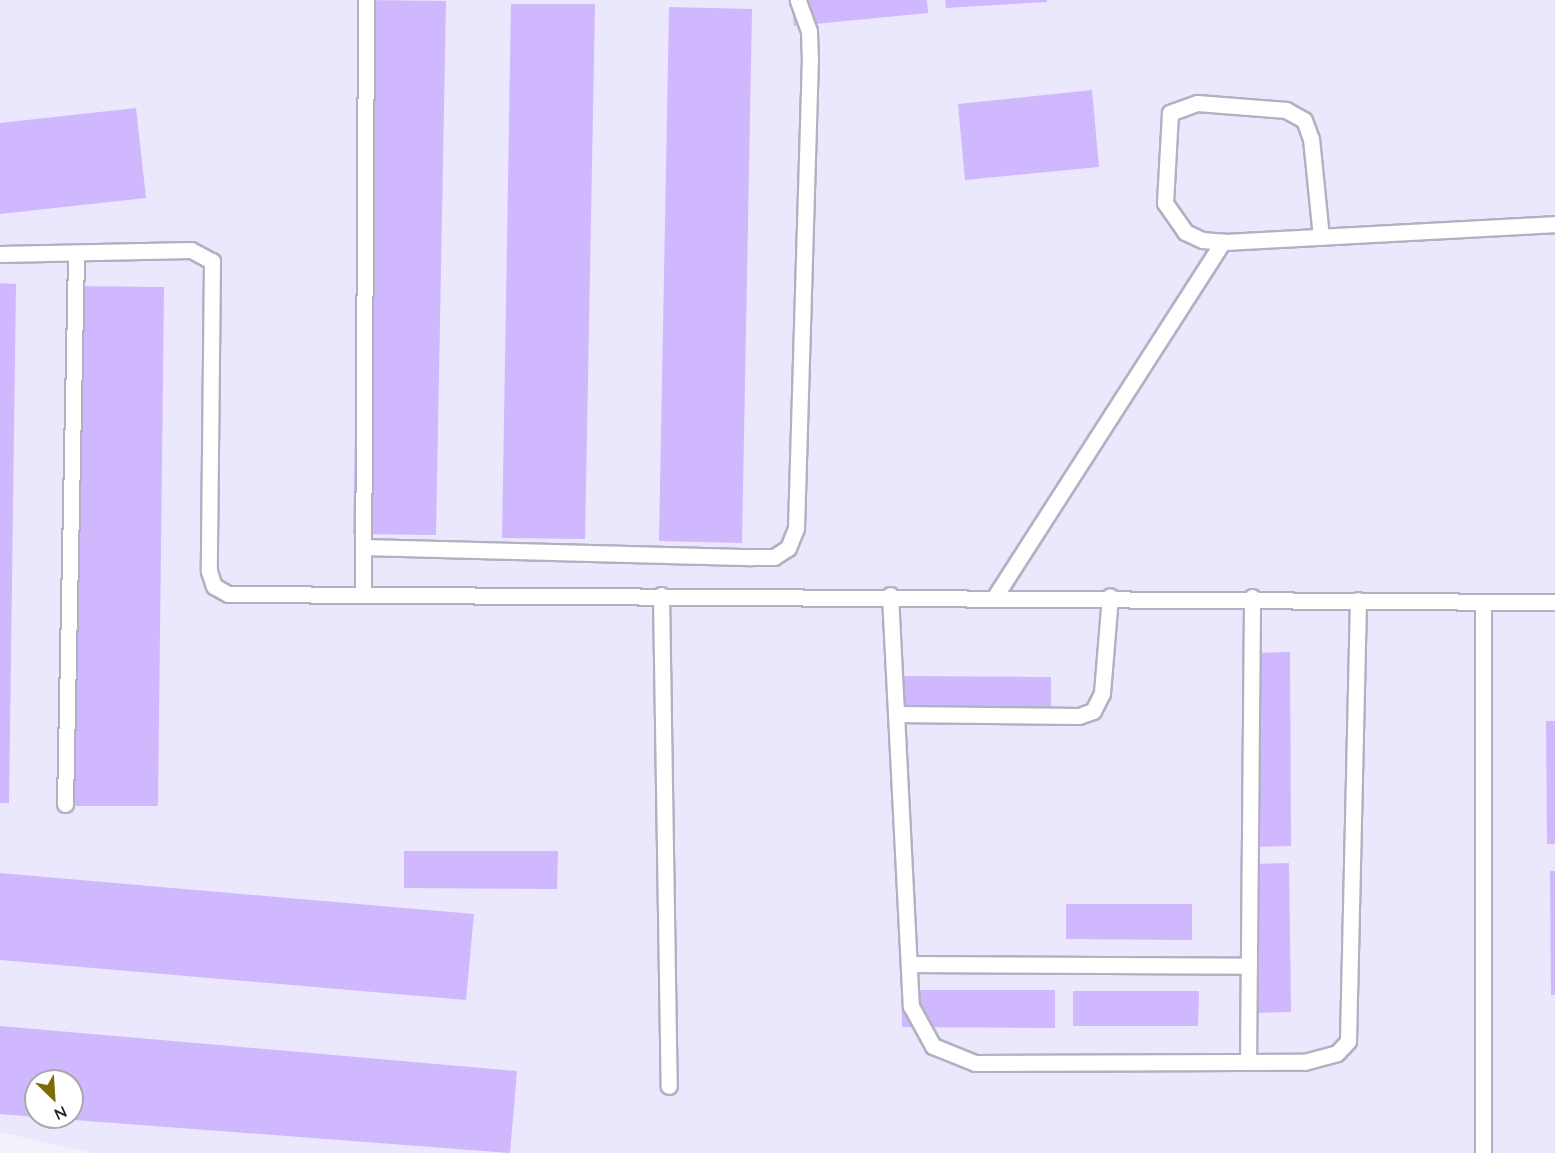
<!DOCTYPE html>
<style>
body{margin:0}
#map{position:relative;width:1555px;height:1153px;overflow:hidden;background:#f4f1fd;font-family:Quicksand,sans-serif}
div>[style]{position:absolute}
[style*='--x']{left:calc(var(--x)*1px);top:calc(var(--y)*1px);width:calc(var(--w)*1px);rotate:calc(var(--a)*1deg)}
.built>*{inset:0;background:#ebe7fd}
.building>*{inset:0;background:#cfb8fe}
.roads{filter:drop-shadow(2px 0 #b3b0c2) drop-shadow(-2px 0 #b3b0c2) drop-shadow(0 2px #b3b0c2) drop-shadow(0 -2px #b3b0c2)}
.service>*{height:15px;margin:-7.5px;padding:0 7.5px;transform-origin:7.5px;border-radius:7.5px;background:#fff}
span{translate:-50% -50%;white-space:nowrap;text-align:center;line-height:1.15;-webkit-text-stroke:4.5px #fff;paint-order:stroke}
.north{position:absolute;left:24px;top:1069px;width:60px;height:60px;box-sizing:border-box;background:#fff;border:2px solid #a9a8ab;border-radius:50%;rotate:155deg;font-size:16px;font-weight:700;line-height:24px;text-align:center;color:#27262d}
.north::after{content:'';display:block;margin:auto;width:21px;height:27px;background:#7e6b04;clip-path:polygon(50% 0,100% 100%,50% 72%,0 100%)}
</style>
<div id="map">
<div class="built">
<i style="clip-path:polygon(evenodd,0 0,1555px 0,1555px 1153px,92px 1153px,0 1132px,0 0,36px 1081px,72px 1081px,72px 1117px,36px 1117px,36px 1081px)"></i>
</div>
<div class="building">
<i style="clip-path:polygon(363px 0,446px 1px,436px 535px,353px 534px)"></i>
<i style="clip-path:polygon(791px 0,927px 0,928px 13px,794px 26px)"></i>
<i style="clip-path:polygon(945px 0,1047px 0,1047px 2px,946px 8px)"></i>
<i style="clip-path:polygon(511px 4px,595px 4px,585px 539px,502px 538px)"></i>
<i style="clip-path:polygon(669px 7px,752px 9px,742px 543px,659px 541px)"></i>
<i style="clip-path:polygon(1092px 90px,1099px 167px,965px 180px,958px 104px)"></i>
<i style="clip-path:polygon(136px 108px,146px 198px,0 214px,0 123px)"></i>
<i style="clip-path:polygon(0 283px,16px 284px,9px 803px,0 803px)"></i>
<i style="clip-path:polygon(70px 286px,164px 287px,158px 806px,64px 806px)"></i>
<i style="clip-path:polygon(1290px 652px,1291px 846px,1250px 847px,1248px 653px)"></i>
<i style="clip-path:polygon(898px 676px,1051px 677px,1051px 714px,897px 713px)"></i>
<i style="clip-path:polygon(1546px 721px,1555px 721px,1555px 844px,1547px 844px)"></i>
<i style="clip-path:polygon(404px 851px,558px 851px,557px 889px,404px 888px)"></i>
<i style="clip-path:polygon(1289px 863px,1291px 1012px,1250px 1013px,1247px 864px)"></i>
<i style="clip-path:polygon(1550px 871px,1555px 871px,1555px 995px,1551px 995px)"></i>
<i style="clip-path:polygon(0 873px,474px 914px,466px 1000px,0 960px)"></i>
<i style="clip-path:polygon(1066px 904px,1192px 904px,1192px 940px,1066px 939px)"></i>
<i style="clip-path:polygon(902px 990px,1055px 990px,1055px 1028px,902px 1027px)"></i>
<i style="clip-path:polygon(1073px 991px,1199px 991px,1198px 1026px,1073px 1026px)"></i>
<i style="clip-path:polygon(0 1026px,517px 1071px,510px 1153px,61px 1119px,72px 1117px,72px 1081px,36px 1081px,36px 1117px,0 1114px)"></i>
</div>
<div class="roads">
<div class="service">
<i style="--x:1321;--y:237;--w:99;--a:-95.8"></i>
<i style="--x:1311;--y:139;--w:20;--a:-110"></i>
<i style="--x:1304;--y:120;--w:21;--a:-151"></i>
<i style="--x:1286;--y:110;--w:89;--a:-175.5"></i>
<i style="--x:1197;--y:103;--w:29;--a:160"></i>
<i style="--x:1170;--y:113;--w:90;--a:93.2"></i>
<i style="--x:1165;--y:203;--w:35;--a:55"></i>
<i style="--x:1185;--y:232;--w:19;--a:25"></i>
<i style="--x:1202;--y:240;--w:21;--a:5"></i>
<i style="--x:1223;--y:242;--w:332;--a:-3.1"></i>
<i style="--x:0;--y:254;--w:191;--a:-1.2"></i>
<i style="--x:191;--y:250;--w:24;--a:28"></i>
<i style="--x:212;--y:261;--w:310;--a:90.6"></i>
<i style="--x:209;--y:571;--w:16;--a:72"></i>
<i style="--x:214;--y:586;--w:16;--a:30"></i>
<i style="--x:228;--y:594;--w:1327;--a:0.35"></i>
<i style="--x:363;--y:547;--w:389;--a:1.5"></i>
<i style="--x:752;--y:557;--w:22;--a:0"></i>
<i style="--x:774;--y:557;--w:17;--a:-33"></i>
<i style="--x:788;--y:548;--w:22;--a:-68"></i>
<i style="--x:796;--y:528;--w:467;--a:-88.3"></i>
<i style="--x:810;--y:61;--w:30;--a:-92"></i>
<i style="--x:809;--y:31;--w:33;--a:-110"></i>
<i style="--x:363;--y:595;--w:595;--a:-89.71"></i>
<i style="--x:661;--y:595;--w:491;--a:89.1"></i>
<i style="--x:890;--y:595;--w:412;--a:87.1"></i>
<i style="--x:911;--y:1006;--w:46;--a:61.2"></i>
<i style="--x:933;--y:1046;--w:45;--a:22"></i>
<i style="--x:975;--y:1063;--w:329;--a:-0.2"></i>
<i style="--x:1304;--y:1062;--w:34;--a:-15"></i>
<i style="--x:1337;--y:1053;--w:16;--a:-47"></i>
<i style="--x:1348;--y:1041;--w:441;--a:-88.7"></i>
<i style="--x:996;--y:595;--w:420;--a:-57.3"></i>
<i style="--x:1483;--y:602;--w:551;--a:90"></i>
<i style="--x:897;--y:714;--w:182;--a:0.6"></i>
<i style="--x:1079;--y:716;--w:15;--a:-20"></i>
<i style="--x:1093;--y:711;--w:20;--a:-63"></i>
<i style="--x:1102;--y:693;--w:97;--a:-85.3"></i>
<i style="--x:65;--y:804;--w:550;--a:-88.85"></i>
<i style="--x:911;--y:964;--w:338;--a:0.3"></i>
<i style="--x:1248;--y:1062;--w:465;--a:-89.5"></i>
</div>
</div>
<div class="north">N</div>
</div>
